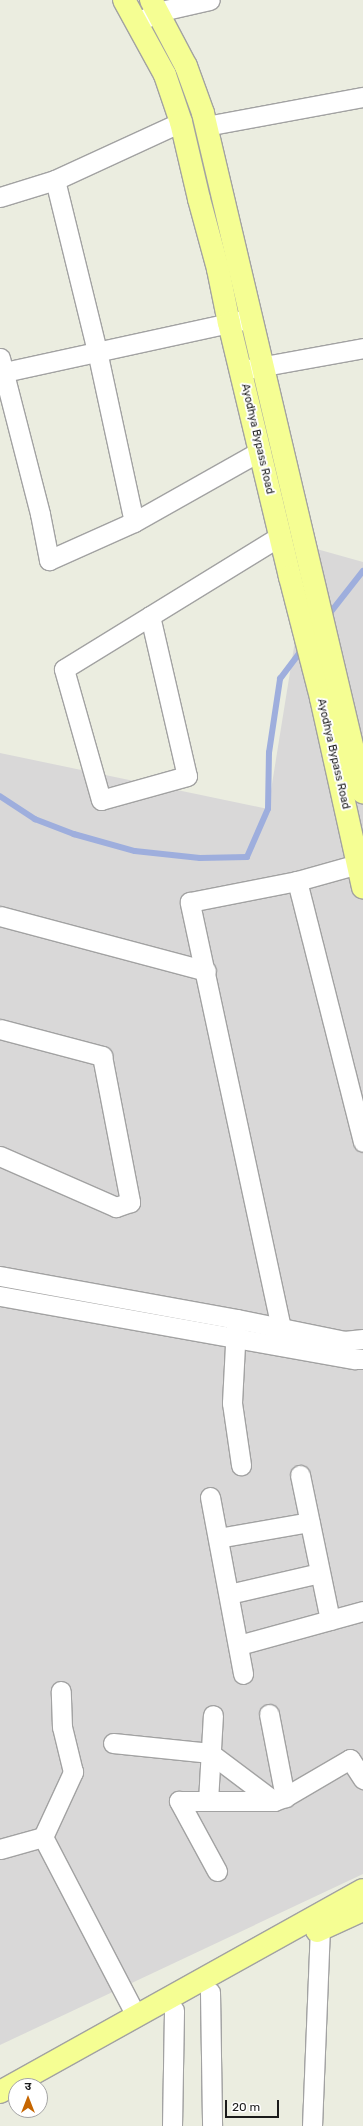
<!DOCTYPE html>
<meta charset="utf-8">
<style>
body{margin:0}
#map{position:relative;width:363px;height:2126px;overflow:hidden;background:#ebede0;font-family:Rubik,"Noto Sans Devanagari",sans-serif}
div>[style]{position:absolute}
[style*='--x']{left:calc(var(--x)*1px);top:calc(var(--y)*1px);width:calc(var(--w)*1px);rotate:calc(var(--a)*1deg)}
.residential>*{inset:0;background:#d9d8d8}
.stream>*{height:5.5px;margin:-2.75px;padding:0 2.75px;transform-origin:2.75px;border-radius:2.75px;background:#9eaedd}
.roads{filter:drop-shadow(1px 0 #a2a2a2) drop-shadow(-1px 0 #a2a2a2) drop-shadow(0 1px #a2a2a2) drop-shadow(0 -1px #a2a2a2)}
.minor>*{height:19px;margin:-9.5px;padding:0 9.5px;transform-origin:9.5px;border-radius:9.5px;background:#fff}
.major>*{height:22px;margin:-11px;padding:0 11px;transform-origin:11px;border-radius:11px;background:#f5fe93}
span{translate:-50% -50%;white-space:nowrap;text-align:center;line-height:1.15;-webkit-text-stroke:4px #fff;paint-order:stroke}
.street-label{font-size:11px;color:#1b1b1b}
.north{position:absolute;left:8px;top:2078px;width:40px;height:40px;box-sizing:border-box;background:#fff;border:1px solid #a4a4a4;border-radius:50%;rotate:0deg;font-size:11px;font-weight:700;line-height:16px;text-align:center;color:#1b1b1b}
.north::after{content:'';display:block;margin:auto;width:14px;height:18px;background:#c66600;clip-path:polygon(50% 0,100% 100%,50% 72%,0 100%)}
.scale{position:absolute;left:225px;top:2100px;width:54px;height:18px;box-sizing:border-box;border:2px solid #1b1b1b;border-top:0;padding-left:5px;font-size:12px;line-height:14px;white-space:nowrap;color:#1b1b1b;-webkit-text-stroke:3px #fff;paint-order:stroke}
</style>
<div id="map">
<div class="residential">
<i style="clip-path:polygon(281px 539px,363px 562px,363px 1874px,0 2045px,0 753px,268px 809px,299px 616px)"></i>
</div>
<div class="stream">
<i style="--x:327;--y:617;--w:58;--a:-52"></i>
<i style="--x:0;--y:796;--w:42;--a:33.3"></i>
<i style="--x:35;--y:819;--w:42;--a:21"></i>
<i style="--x:74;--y:834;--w:63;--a:15.6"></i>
<i style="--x:135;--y:851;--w:65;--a:6.1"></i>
<i style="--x:200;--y:858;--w:47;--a:-1.2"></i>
<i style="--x:247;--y:857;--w:52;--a:-66.4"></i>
<i style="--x:268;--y:809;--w:56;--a:-89"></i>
<i style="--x:269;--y:753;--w:75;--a:-81.5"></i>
<i style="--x:280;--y:679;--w:38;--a:-53"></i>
</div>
<div class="roads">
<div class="minor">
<i style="--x:146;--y:18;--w:13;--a:-29"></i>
<i style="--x:157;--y:12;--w:54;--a:-12.8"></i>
<i style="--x:206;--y:126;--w:160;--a:-10.5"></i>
<i style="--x:55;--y:180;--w:176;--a:76.2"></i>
<i style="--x:97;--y:351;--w:175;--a:77.8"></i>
<i style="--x:0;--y:197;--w:58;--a:-17.2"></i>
<i style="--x:55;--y:180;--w:139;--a:-24.7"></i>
<i style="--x:0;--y:358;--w:161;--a:75.6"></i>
<i style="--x:40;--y:514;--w:47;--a:78.9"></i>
<i style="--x:49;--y:560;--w:93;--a:-24.1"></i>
<i style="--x:134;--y:522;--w:145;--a:-29.4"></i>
<i style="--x:248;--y:369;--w:117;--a:-10.3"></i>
<i style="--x:0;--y:373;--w:258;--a:-12.3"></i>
<i style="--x:150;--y:616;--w:164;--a:77"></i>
<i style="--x:187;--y:776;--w:89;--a:164.4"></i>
<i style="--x:101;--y:800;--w:136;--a:-105.8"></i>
<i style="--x:64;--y:669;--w:254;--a:-31.6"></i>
<i style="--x:297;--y:881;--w:269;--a:75.8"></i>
<i style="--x:0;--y:916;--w:213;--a:14.9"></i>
<i style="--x:0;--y:1029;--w:106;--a:14.8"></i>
<i style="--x:102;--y:1056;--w:149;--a:79.1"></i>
<i style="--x:130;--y:1202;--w:15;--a:160"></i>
<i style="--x:116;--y:1207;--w:127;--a:-156.3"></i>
<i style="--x:0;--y:1276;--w:241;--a:10.3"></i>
<i style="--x:237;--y:1319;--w:109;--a:11.6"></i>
<i style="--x:344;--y:1341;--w:19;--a:-6"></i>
<i style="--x:0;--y:1296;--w:361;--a:10.1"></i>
<i style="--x:355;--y:1359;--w:8;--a:0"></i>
<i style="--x:236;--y:1326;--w:77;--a:93"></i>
<i style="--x:232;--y:1403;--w:63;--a:81.7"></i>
<i style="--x:282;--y:1346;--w:18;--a:-93"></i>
<i style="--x:281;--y:1328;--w:436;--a:-102.1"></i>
<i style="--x:190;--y:902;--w:109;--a:-11.1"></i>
<i style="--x:297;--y:881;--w:63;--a:-15.6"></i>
<i style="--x:300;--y:1475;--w:148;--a:78.3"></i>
<i style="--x:210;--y:1497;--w:180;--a:79.4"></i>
<i style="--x:218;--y:1538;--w:93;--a:-9.9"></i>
<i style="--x:229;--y:1594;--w:93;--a:-13"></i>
<i style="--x:239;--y:1645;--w:129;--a:-15.3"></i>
<i style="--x:269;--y:1714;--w:85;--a:79.1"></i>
<i style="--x:113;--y:1743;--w:98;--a:5.9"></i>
<i style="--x:210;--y:1753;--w:80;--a:36.9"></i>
<i style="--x:208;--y:1801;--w:86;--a:-86.7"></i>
<i style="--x:43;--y:1837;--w:202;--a:62.5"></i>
<i style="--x:0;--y:1849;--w:45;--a:-15.6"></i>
<i style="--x:43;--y:1837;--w:72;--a:-65.2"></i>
<i style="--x:73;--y:1772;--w:46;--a:-103.7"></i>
<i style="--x:62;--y:1727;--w:36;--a:-92"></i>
<i style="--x:217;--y:1871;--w:80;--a:-118.5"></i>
<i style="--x:179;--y:1801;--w:95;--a:0"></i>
<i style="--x:274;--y:1801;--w:12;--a:-20"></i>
<i style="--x:285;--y:1797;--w:75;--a:-30.3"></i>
<i style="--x:350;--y:1759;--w:24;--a:57"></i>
<i style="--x:210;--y:1992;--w:134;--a:89.1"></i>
<i style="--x:172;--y:2126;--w:116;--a:-89"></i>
<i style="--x:312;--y:2126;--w:197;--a:-87.7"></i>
</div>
<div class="major">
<i style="--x:124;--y:0;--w:85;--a:61.3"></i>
<i style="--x:165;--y:75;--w:50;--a:71.2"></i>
<i style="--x:181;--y:122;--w:79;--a:76.8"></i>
<i style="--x:199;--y:199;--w:73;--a:74.8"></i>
<i style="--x:218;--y:269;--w:55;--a:78.5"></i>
<i style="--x:229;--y:323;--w:261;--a:76.5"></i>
<i style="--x:290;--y:577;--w:125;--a:75.6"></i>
<i style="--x:321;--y:698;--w:194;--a:77.5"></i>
<i style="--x:151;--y:0;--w:75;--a:62.1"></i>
<i style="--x:186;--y:66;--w:50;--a:70.1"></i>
<i style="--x:203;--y:113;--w:698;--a:76.74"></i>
<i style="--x:317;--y:1931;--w:51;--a:-24.5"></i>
<i style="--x:0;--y:2092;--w:415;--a:-29.1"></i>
</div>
</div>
<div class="street-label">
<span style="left:257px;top:439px;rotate:77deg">Ayodhya Bypass Road</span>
<span style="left:333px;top:754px;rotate:77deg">Ayodhya Bypass Road</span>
</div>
<div class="north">उ</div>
<div class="scale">20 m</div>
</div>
